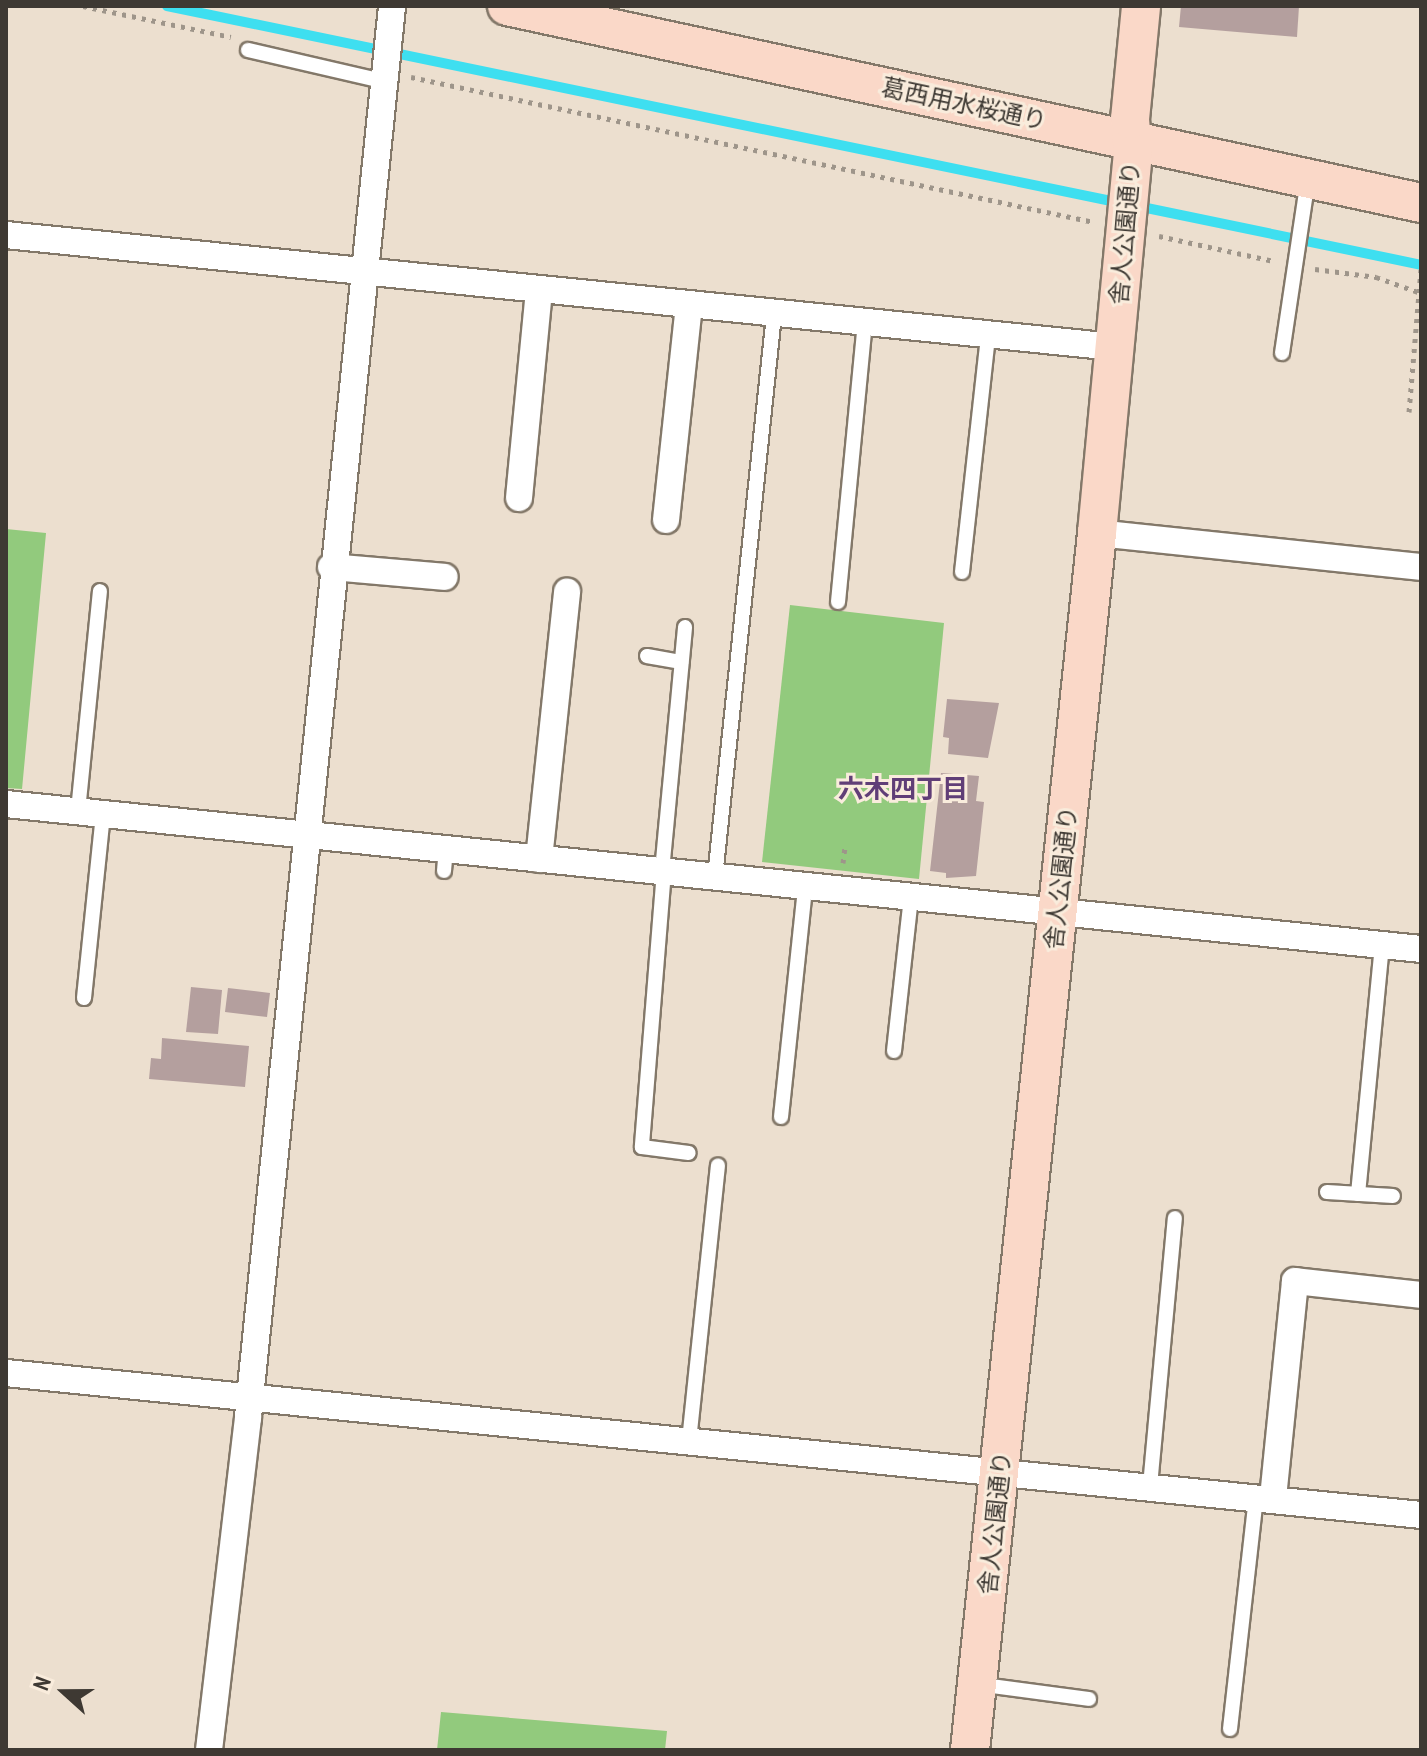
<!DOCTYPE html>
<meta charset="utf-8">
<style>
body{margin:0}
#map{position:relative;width:1427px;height:1756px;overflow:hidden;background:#ecdfcf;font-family:"PT Sans Narrow","Noto Sans JP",sans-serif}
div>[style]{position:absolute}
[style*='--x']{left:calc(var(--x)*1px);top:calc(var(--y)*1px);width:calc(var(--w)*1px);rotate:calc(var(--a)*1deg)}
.green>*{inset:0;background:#92ca7d}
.stream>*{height:10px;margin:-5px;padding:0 5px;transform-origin:5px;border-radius:5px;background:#3edff0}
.building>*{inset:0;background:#b49f9e}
.path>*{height:5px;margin-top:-2.5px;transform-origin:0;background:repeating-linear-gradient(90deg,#9e958a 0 4px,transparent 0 10px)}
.roads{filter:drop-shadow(2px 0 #837869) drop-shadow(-2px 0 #837869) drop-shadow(0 2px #837869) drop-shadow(0 -2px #837869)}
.lane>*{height:14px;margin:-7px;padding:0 7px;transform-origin:7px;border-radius:7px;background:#fff}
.street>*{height:26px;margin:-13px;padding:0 13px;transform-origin:13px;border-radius:13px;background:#fff}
.secondary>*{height:38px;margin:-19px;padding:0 19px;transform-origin:19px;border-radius:19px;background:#fad8c8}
span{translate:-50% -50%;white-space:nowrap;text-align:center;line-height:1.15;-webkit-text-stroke:6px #f9ecdc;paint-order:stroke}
.street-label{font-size:24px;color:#3e3933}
.neighbourhood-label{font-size:26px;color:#603e77;font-weight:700}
.frame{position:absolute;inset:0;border:8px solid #3e3933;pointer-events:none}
.north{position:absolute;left:24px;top:1652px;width:80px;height:80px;-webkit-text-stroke:6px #f9ecdc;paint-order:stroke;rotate:291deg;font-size:22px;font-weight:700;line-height:32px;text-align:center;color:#3e3933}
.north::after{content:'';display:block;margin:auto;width:28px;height:36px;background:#3e3933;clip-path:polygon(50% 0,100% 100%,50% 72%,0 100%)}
</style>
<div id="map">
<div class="green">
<i style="clip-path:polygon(6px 529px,46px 533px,22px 789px,6px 788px)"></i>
<i style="clip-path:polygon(790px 605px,944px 623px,919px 879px,762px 862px)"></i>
<i style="clip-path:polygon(441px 1712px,667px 1731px,665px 1750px,437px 1750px)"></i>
</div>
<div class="stream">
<i style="--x:167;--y:6;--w:974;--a:11.67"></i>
<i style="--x:1137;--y:206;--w:290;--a:11.7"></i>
</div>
<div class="building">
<i style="clip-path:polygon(1181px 6px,1299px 6px,1297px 37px,1179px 27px)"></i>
<i style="clip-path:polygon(947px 699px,999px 703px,988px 758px,948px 754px,949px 738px,943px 737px)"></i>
<i style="clip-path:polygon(941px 773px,979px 776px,976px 801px,984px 802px,976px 876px,946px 878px,946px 873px,930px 871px)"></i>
<i style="clip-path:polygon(191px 987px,222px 990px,218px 1034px,186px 1032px)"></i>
<i style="clip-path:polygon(228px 988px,270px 993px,267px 1017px,225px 1012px)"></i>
<i style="clip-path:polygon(162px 1038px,249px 1046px,245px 1087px,149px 1079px,151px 1058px,161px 1059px)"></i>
</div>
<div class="path">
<i style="--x:83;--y:6;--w:151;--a:11.8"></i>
<i style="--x:411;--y:77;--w:698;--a:11.99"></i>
<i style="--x:1159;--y:236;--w:118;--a:12.3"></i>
<i style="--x:1315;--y:269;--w:62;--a:7.5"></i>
<i style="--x:1376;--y:277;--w:48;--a:19.6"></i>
<i style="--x:1409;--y:412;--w:143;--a:-85.2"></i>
<i style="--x:843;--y:863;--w:17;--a:-83"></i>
</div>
<div class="roads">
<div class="lane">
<i style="--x:248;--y:50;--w:138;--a:13"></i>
<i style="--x:1282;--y:353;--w:175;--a:-81.5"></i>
<i style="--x:962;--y:572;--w:237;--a:-83.7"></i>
<i style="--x:838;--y:602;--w:279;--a:-84.5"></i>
<i style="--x:647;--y:656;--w:35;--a:10"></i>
<i style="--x:78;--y:811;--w:221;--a:-84.3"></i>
<i style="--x:444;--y:871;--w:23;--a:-85"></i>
<i style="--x:662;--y:871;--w:245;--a:-84.6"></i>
<i style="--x:664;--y:871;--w:277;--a:94.6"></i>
<i style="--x:642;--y:1147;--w:47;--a:7.3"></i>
<i style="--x:715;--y:877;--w:565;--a:-84.01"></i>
<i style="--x:84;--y:998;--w:184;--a:-84.1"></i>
<i style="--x:894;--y:1051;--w:154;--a:-83.7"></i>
<i style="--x:781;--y:1117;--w:229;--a:-84"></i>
<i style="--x:1327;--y:1192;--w:66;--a:3.5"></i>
<i style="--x:1358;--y:1194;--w:250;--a:-84.5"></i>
<i style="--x:689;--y:1441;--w:277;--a:-84"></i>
<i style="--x:1150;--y:1486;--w:269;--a:-84.7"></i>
<i style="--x:977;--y:1684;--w:113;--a:7.6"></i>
<i style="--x:1230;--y:1729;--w:233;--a:-83.6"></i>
</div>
<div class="street">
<i style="--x:6;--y:235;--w:1114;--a:5.77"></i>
<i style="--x:519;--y:498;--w:209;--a:-84.5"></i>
<i style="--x:666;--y:520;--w:215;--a:-83.9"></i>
<i style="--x:1097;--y:533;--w:326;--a:6"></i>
<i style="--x:331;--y:567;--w:114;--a:5"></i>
<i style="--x:6;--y:804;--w:1422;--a:5.85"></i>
<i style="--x:539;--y:859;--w:269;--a:-84"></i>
<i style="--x:6;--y:1373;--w:1422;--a:5.73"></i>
<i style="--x:1273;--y:1498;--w:218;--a:-84.2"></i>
<i style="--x:1295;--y:1281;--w:127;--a:6.3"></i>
<i style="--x:209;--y:1750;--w:335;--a:-83.3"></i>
<i style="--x:248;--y:1417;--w:1418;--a:-84.17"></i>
</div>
<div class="secondary">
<i style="--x:507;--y:6;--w:935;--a:12.16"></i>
<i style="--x:970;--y:1750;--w:1224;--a:-84.04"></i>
<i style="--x:1097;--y:533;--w:381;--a:-84.6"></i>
<i style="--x:1133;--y:154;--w:35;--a:-95"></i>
<i style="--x:1130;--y:119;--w:114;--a:-84.4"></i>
</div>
</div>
<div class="street-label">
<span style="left:964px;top:104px;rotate:12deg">葛西用水桜通り</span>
<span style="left:1125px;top:233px;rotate:-85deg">舎人公園通り</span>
<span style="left:1061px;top:878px;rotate:-84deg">舎人公園通り</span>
<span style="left:995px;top:1523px;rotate:-84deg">舎人公園通り</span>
</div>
<div class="neighbourhood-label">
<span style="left:903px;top:789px">六木四丁目</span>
</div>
<div class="frame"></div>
<div class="north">N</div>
</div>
